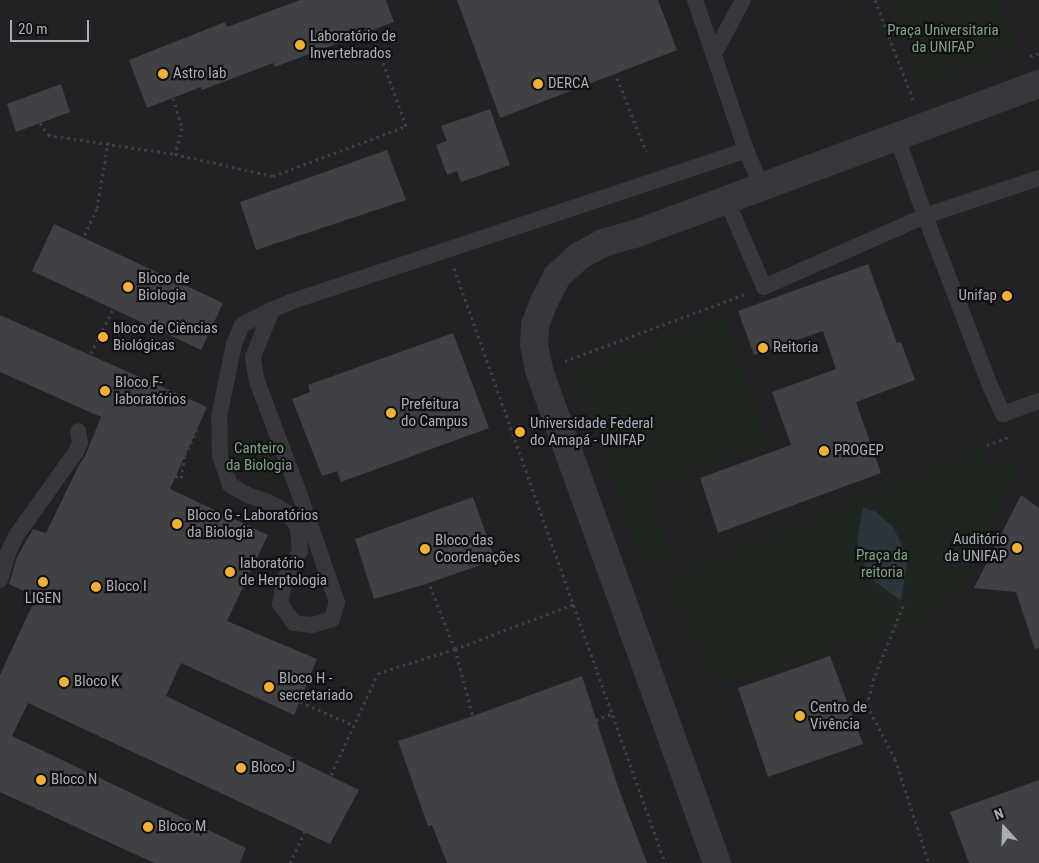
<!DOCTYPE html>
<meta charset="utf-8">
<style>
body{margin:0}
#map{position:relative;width:1039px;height:863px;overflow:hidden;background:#161618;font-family:"Roboto Condensed",sans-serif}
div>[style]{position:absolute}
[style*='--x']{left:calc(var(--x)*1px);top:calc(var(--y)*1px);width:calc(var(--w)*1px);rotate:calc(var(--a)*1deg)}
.built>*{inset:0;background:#222225}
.green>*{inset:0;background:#1e261f}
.water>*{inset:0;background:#2c353c}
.building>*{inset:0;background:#404145}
.path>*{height:3px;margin-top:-1.5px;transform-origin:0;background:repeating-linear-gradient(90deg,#3d3f44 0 2.5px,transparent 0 6.5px)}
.service>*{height:16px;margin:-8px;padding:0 8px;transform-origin:8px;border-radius:8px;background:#37383d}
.minor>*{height:28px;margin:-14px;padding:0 14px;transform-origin:14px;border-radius:14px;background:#37383d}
.dots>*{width:14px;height:14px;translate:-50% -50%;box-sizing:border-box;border:2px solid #111113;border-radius:50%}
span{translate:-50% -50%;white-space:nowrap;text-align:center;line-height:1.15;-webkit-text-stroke:4.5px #111113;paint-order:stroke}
.park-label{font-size:15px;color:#7fa381}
.poi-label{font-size:15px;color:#a8adb8}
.left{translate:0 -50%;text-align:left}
.right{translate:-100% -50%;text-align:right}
.north{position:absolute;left:979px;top:803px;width:50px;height:50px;-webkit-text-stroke:4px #111113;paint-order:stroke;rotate:340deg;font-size:14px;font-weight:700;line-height:20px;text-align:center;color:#a8adb8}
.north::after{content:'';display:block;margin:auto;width:18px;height:22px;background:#a8adb8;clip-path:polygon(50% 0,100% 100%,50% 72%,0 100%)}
.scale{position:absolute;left:10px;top:20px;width:79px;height:22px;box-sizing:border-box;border:2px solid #a8adb8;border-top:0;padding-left:6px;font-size:15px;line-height:18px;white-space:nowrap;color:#a8adb8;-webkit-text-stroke:4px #111113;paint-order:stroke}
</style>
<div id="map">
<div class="built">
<i style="clip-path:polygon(0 0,1039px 0,1039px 863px,0 863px)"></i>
</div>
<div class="green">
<i style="clip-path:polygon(887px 0,1000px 0,1019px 51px,920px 88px)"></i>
<i style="clip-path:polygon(724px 315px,771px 445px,651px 489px,674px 555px,643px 566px,573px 369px)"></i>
<i style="clip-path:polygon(254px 434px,272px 439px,281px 465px,280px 473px,275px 478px,255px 482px,244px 471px,238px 454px,239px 444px)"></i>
<i style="clip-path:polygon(987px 445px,980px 469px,1015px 457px,1019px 466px,968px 580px,918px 627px,718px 687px,662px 577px)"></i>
</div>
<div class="water">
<i style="clip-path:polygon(863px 507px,876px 512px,893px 527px,903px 547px,907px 565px,901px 601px,874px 581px,859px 555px,857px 541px)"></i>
</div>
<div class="building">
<i style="clip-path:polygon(300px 0,386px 0,394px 22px,275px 67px,273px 63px,202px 90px,201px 87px,147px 108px,129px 60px,225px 22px,227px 27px)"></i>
<i style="clip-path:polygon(457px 0,658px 0,677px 50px,500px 118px)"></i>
<i style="clip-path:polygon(61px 84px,70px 112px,16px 132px,7px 104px)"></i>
<i style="clip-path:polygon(490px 109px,510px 165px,461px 182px,457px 171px,447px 175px,436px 145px,447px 141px,441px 126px)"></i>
<i style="clip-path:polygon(387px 150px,406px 200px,256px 250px,240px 202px)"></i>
<i style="clip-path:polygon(54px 224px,223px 303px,201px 350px,32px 271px)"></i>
<i style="clip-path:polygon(868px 264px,897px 343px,901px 342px,915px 380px,856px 402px,881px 473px,718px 533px,700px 478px,791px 445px,772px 392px,836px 369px,823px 331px,754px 355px,738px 311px)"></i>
<i style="clip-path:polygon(0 315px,207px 407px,170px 489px,268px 535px,227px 621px,317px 659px,294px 715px,181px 663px,166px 696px,359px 790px,330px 844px,28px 703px,12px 736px,246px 848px,240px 863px,154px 863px,0 792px,0 675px,36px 597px,9px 584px,17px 557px,33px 529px,46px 533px,78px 467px,85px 456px,101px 417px,0 372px)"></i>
<i style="clip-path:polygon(453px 333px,489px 428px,341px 482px,337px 471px,322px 476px,292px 399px,310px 392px,308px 385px)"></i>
<i style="clip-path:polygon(1021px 495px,1039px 508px,1039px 648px,1035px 649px,1016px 592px,974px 588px)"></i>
<i style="clip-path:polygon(473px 497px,495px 560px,426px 584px,374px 599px,355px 539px)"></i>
<i style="clip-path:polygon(830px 656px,863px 744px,768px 777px,738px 688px)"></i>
<i style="clip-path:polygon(582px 676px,618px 787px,647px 863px,447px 863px,432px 825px,428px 826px,398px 741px,473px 716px)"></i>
<i style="clip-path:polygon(1039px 780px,1039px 863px,969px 863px,950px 812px)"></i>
</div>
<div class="path">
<i style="--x:875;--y:0;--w:109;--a:69.1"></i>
<i style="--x:1030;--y:56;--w:9;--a:-18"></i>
<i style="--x:617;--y:78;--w:79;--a:68.3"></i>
<i style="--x:173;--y:98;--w:31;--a:73"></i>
<i style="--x:182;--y:128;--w:27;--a:105"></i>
<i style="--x:40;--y:123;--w:14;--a:56"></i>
<i style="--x:48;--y:135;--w:128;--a:8.5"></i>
<i style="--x:175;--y:154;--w:100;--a:12.7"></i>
<i style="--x:273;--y:176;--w:142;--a:-20.6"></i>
<i style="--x:406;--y:126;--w:134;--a:-109.7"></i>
<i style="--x:454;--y:268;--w:631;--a:70.47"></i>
<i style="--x:35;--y:269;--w:180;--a:24.6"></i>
<i style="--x:63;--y:282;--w:81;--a:-65.3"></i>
<i style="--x:97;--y:208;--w:67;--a:-80.5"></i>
<i style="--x:2;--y:321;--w:215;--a:23.6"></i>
<i style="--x:88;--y:359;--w:60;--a:-63.4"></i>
<i style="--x:565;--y:361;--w:192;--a:-20.4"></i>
<i style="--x:987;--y:445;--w:25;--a:-21"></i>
<i style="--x:21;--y:578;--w:362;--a:23.9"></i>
<i style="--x:430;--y:586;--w:68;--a:68.4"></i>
<i style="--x:455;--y:649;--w:69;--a:75"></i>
<i style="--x:903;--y:606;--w:78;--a:111.9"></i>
<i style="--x:874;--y:678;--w:28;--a:105"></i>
<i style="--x:867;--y:705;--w:61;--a:62.6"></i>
<i style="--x:895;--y:759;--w:109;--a:71.9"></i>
<i style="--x:0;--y:679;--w:343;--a:24.5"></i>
<i style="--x:52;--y:703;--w:256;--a:-64.3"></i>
<i style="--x:163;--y:472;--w:19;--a:18"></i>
<i style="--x:181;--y:478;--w:23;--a:-80"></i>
<i style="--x:185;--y:455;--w:28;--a:-64"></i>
<i style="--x:596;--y:720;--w:18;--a:-22"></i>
<i style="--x:0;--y:785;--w:186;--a:24.8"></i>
<i style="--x:290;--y:863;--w:209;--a:-65.1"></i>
<i style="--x:378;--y:673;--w:81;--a:-17.3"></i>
<i style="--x:455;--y:649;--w:127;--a:-20.7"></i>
</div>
<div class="service">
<i style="--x:695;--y:0;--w:158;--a:71.2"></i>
<i style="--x:714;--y:54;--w:61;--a:-61.8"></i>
<i style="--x:1039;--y:178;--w:120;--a:161.6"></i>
<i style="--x:925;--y:216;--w:184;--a:69"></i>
<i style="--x:991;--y:388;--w:29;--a:65"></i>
<i style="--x:1003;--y:414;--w:38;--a:-20"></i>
<i style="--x:726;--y:199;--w:96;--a:66.6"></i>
<i style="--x:764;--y:287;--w:176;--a:-23.8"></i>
<i style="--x:925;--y:216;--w:86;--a:-109.7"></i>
<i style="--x:272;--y:310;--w:51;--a:112"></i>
<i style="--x:253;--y:357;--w:24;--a:81"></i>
<i style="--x:257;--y:381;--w:116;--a:69.4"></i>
<i style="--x:298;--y:490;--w:119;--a:70.8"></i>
<i style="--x:337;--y:602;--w:18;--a:106"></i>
<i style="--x:332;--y:619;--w:21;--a:163"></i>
<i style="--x:312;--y:625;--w:18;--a:-174"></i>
<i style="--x:294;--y:623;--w:24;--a:-126"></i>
<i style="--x:280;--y:604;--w:26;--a:-79"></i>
<i style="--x:285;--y:578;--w:31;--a:-61"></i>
<i style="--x:300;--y:551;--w:24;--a:-95"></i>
<i style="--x:298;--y:527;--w:17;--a:-126"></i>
<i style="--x:288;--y:513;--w:23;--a:-151"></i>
<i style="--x:268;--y:502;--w:21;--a:-161"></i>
<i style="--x:248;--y:495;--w:21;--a:-151"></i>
<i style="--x:230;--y:485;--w:31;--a:-109"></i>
<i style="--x:220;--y:456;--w:39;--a:-91"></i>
<i style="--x:219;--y:417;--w:75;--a:-78.4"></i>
<i style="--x:234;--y:344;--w:21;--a:-67"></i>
<i style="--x:242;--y:325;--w:34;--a:-27"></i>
<i style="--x:272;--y:310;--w:20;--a:-24"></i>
<i style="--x:290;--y:302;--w:481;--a:-18.4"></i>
<i style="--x:746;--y:150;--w:38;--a:67"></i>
<i style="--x:0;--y:580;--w:28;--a:-73"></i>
<i style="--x:8;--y:553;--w:19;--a:-65"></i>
<i style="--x:16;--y:536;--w:103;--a:-54.5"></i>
<i style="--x:76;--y:452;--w:10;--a:-66"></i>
<i style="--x:80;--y:443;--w:12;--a:-99"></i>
</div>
<div class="minor">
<i style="--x:717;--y:863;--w:524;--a:-109.85"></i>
<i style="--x:539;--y:370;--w:25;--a:-101"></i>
<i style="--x:534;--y:345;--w:20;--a:-87"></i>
<i style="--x:535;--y:325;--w:25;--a:-69"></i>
<i style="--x:544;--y:302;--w:29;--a:-63"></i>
<i style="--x:557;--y:276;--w:30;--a:-42"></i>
<i style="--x:579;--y:256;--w:27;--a:-28"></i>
<i style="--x:603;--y:243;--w:33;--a:-16"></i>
<i style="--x:635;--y:234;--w:431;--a:-20.4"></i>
</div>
<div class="dots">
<i style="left:300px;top:45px;background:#f2b134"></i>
<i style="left:163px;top:74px;background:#f2b134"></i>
<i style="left:538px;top:84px;background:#f2b134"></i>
<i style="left:128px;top:287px;background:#f2b134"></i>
<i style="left:1007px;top:296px;background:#f2b134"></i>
<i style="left:103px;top:337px;background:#f2b134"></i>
<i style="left:763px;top:348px;background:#f2b134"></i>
<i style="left:105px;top:391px;background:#f2b134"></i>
<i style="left:391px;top:413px;background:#f2b134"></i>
<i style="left:520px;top:432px;background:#f2b134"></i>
<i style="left:824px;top:451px;background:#f2b134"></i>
<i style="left:177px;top:524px;background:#f2b134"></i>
<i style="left:1017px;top:548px;background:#f2b134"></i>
<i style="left:425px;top:549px;background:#f2b134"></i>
<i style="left:230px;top:572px;background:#f2b134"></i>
<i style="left:43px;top:582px;background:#f2b134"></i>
<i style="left:96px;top:587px;background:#f2b134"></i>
<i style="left:64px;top:682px;background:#f2b134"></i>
<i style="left:269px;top:687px;background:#f2b134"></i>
<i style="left:800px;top:716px;background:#f2b134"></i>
<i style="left:241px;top:768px;background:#f2b134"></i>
<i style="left:41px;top:780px;background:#f2b134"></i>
<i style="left:148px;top:827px;background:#f2b134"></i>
</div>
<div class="park-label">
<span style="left:943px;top:39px">Praça Universitaria<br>da UNIFAP</span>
<span style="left:259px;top:457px">Canteiro<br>da Biologia</span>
<span style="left:882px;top:564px">Praça da<br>reitoria</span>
</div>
<div class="poi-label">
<span class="left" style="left:310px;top:45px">Laboratório de<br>Invertebrados</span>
<span class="left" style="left:173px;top:74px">Astro lab</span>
<span class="left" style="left:548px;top:84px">DERCA</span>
<span class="left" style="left:138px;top:287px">Bloco de<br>Biologia</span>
<span class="right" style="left:997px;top:296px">Unifap</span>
<span class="left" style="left:113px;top:337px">bloco de Ciências<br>Biológicas</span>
<span class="left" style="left:773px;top:348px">Reitoria</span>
<span class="left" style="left:115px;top:391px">Bloco F-<br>laboratórios</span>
<span class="left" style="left:401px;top:413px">Prefeitura<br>do Campus</span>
<span class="left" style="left:530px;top:432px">Universidade Federal<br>do Amapá - UNIFAP</span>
<span class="left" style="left:834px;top:451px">PROGEP</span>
<span class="left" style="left:187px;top:524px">Bloco G - Laboratórios<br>da Biologia</span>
<span class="right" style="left:1007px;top:548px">Auditório<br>da UNIFAP</span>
<span class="left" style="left:435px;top:549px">Bloco das<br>Coordenações</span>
<span class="left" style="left:240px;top:572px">laboratório<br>de Herptologia</span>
<span class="left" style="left:106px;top:587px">Bloco I</span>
<span style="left:43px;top:599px">LIGEN</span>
<span class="left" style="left:279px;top:687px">Bloco H -<br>secretariado</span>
<span class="left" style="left:74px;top:682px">Bloco K</span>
<span class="left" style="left:810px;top:716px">Centro de<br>Vivência</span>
<span class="left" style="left:251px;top:768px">Bloco J</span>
<span class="left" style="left:51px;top:780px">Bloco N</span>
<span class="left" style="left:158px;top:827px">Bloco M</span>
</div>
<div class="north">N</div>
<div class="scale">20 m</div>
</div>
